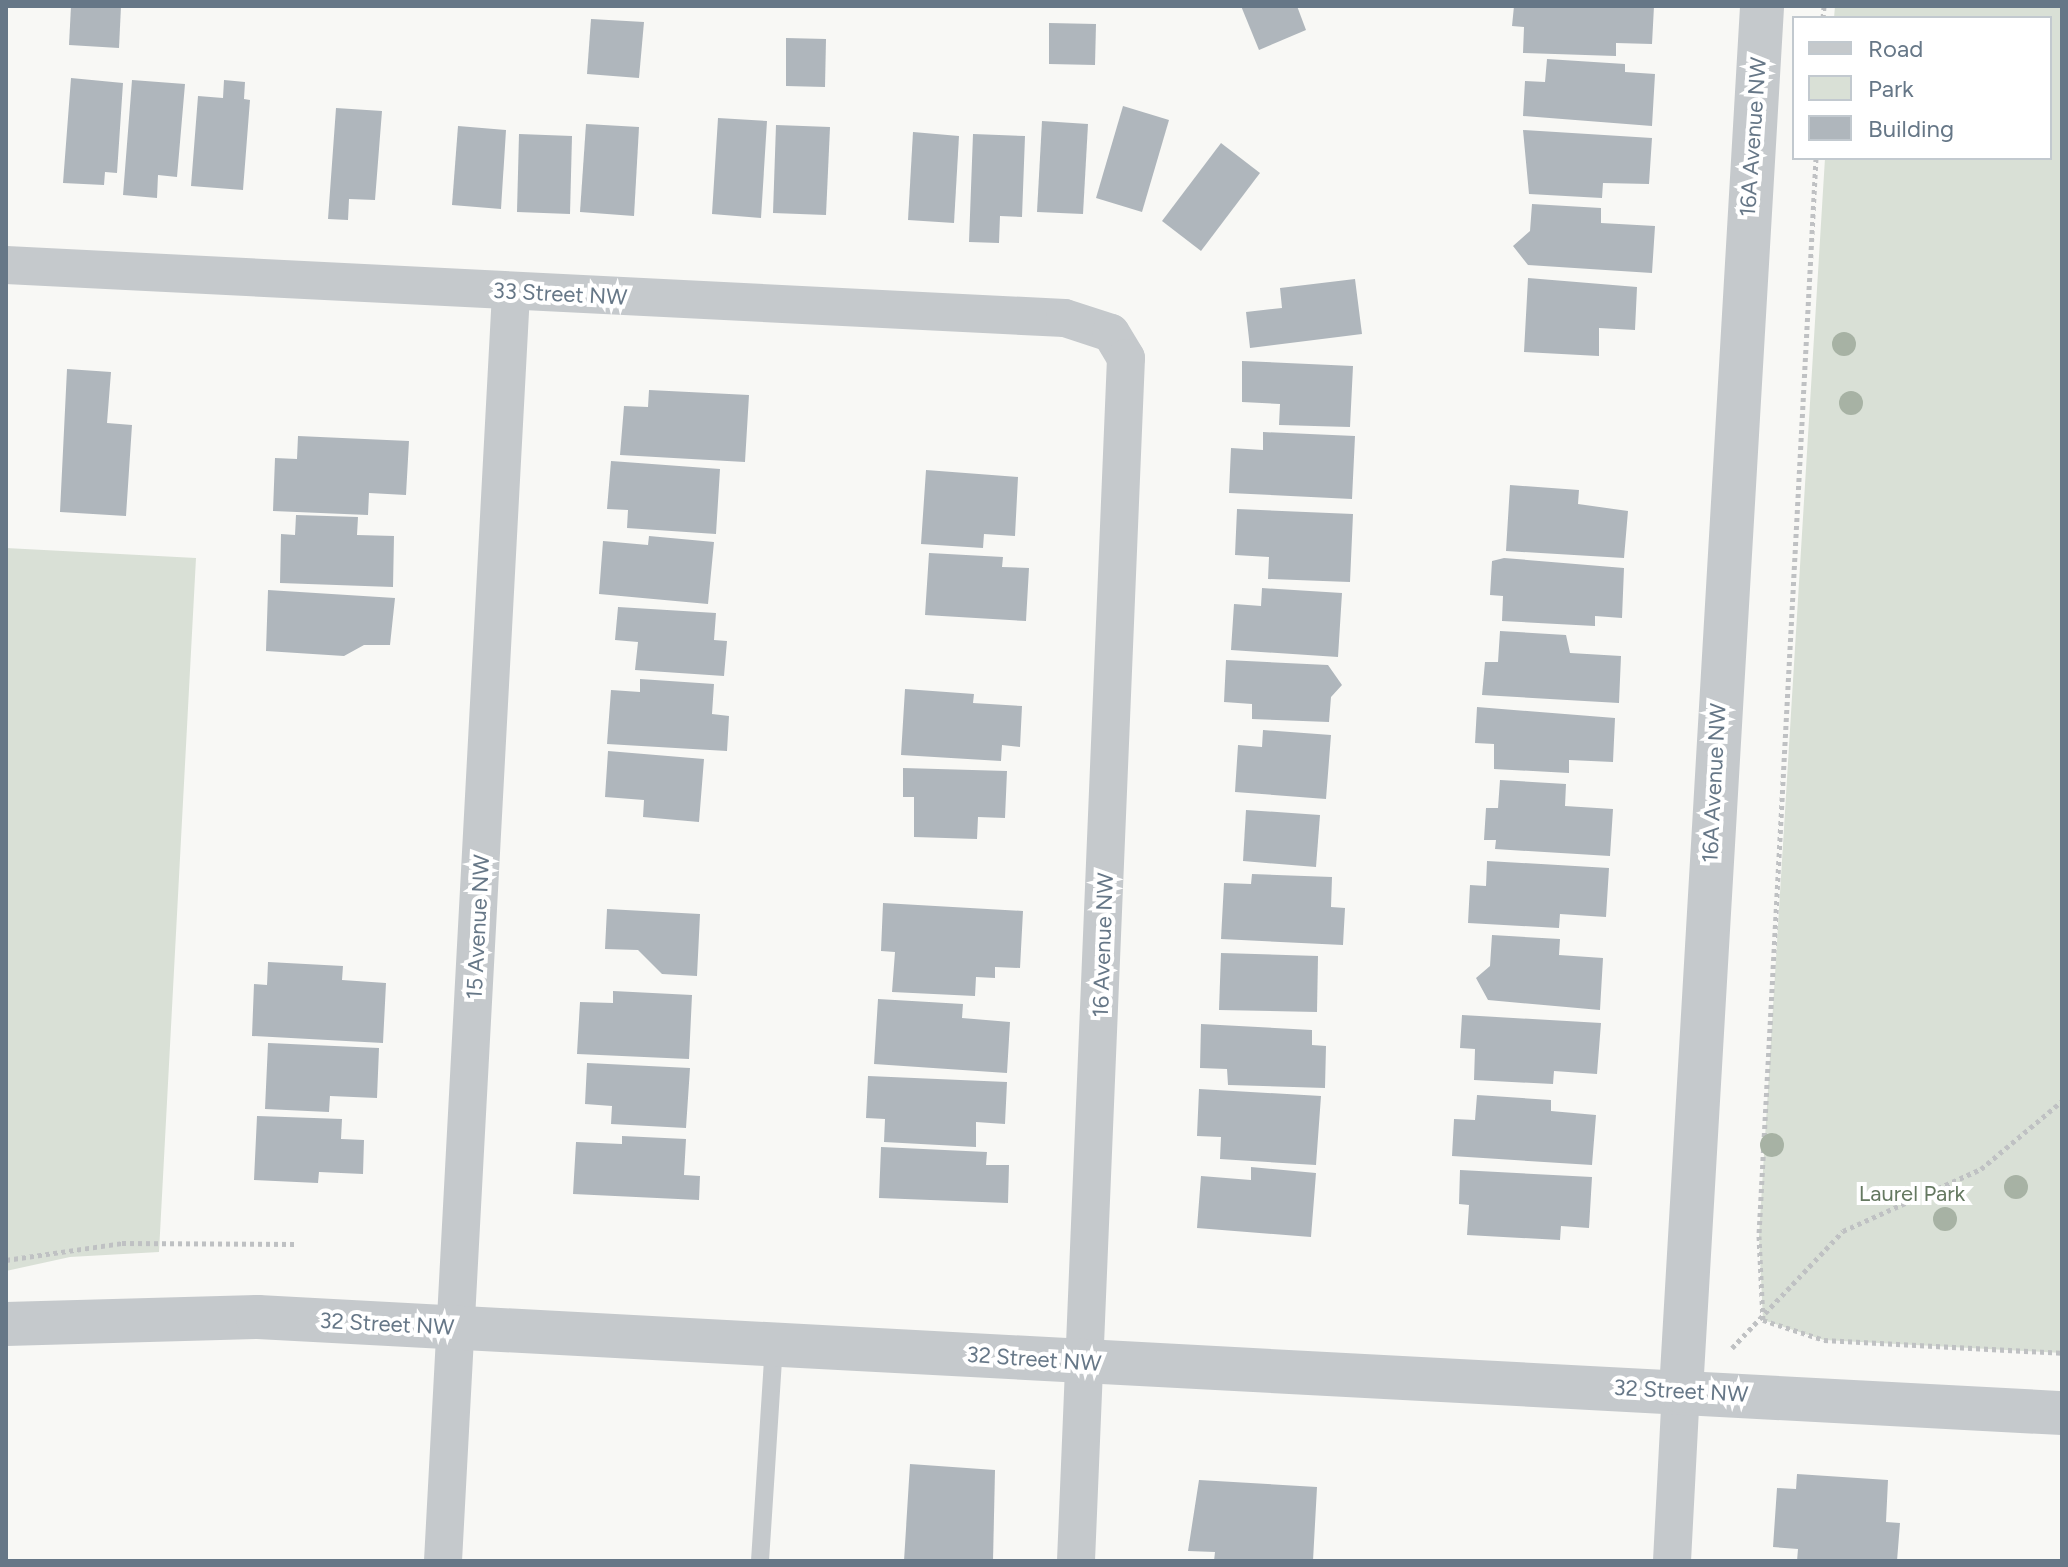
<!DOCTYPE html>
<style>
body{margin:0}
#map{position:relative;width:2068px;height:1567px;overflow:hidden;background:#f8f8f5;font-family:Figtree,sans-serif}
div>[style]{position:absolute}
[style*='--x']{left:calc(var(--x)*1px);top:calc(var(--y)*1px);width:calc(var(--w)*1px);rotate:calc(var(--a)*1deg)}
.green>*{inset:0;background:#d9e0d6}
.building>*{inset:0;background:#afb6bc}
.path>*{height:5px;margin-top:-2.5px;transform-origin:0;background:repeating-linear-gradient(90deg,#bfc1c3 0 4px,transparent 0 8px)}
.service>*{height:18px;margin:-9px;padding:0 9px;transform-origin:9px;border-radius:9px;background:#c5c9cc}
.minor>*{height:38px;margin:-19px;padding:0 19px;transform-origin:19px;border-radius:19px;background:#c5c9cc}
.tertiary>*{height:44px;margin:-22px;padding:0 22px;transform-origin:22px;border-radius:22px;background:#c5c9cc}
.trees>*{width:24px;height:24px;margin:-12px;border-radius:50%;background:#a7b2a4}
span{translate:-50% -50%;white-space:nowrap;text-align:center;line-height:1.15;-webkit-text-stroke:8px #fff;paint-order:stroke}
.street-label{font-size:22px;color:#667787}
.park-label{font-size:22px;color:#657961}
.frame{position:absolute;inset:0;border:8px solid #667787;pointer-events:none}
.legend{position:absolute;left:1792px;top:16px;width:260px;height:144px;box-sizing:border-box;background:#fff;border:2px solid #c2c9cf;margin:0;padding:10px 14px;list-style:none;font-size:24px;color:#667787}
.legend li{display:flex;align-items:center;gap:16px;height:40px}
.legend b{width:40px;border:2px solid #c2c9cf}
</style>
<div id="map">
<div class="green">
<i style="clip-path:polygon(1835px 6px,2062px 6px,2062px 1353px,1824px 1340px,1763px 1320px,1759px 1236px,1825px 158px,2050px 158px,2050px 18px,1834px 18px)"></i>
<i style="clip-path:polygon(6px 548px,196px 558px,159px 1252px,70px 1257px,6px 1271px)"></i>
</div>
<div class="building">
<i style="clip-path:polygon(71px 6px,121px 6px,119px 48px,69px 45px)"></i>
<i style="clip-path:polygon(1241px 6px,1297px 6px,1306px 30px,1259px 50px)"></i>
<i style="clip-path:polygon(1514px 6px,1654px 6px,1652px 44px,1616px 43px,1616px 56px,1523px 53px,1524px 27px,1512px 26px)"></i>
<i style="clip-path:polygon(591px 19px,644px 22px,639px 78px,587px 74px)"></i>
<i style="clip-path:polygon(1049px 23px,1096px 24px,1095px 65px,1049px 64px)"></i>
<i style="clip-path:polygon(786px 38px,826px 39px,825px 87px,786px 86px)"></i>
<i style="clip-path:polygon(1547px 59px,1625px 64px,1625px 72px,1655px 74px,1652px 126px,1523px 116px,1525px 81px,1545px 82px)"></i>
<i style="clip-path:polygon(71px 78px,123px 83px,117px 173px,105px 172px,104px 185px,63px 183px)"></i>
<i style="clip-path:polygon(132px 80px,185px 84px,177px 177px,158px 175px,157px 198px,123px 195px)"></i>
<i style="clip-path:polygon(224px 80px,245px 82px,244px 99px,250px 100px,243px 190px,191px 186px,198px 96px,223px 98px)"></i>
<i style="clip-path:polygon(1123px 106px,1169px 120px,1142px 212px,1096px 198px)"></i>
<i style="clip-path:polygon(336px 108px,382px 111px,375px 200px,349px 199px,348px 220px,328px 219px)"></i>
<i style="clip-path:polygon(718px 118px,767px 121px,761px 218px,712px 214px)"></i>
<i style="clip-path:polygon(1042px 121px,1088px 124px,1083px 214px,1037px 212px)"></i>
<i style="clip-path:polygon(586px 124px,639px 127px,634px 216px,580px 212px)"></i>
<i style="clip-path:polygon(776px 125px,830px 127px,826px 215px,773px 213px)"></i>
<i style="clip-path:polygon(458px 126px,506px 130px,501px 209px,452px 205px)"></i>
<i style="clip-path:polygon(1523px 130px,1652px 138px,1649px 184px,1603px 183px,1602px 198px,1529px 194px)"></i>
<i style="clip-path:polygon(913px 132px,959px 136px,954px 223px,908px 220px)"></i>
<i style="clip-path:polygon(519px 134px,572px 136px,570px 214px,517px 212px)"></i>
<i style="clip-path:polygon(973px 134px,1025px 136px,1022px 217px,1000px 216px,999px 243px,969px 242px)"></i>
<i style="clip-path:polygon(1221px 143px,1260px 173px,1201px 251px,1162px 221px)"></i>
<i style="clip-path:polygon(1532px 204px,1601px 208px,1601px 223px,1655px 226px,1652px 273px,1528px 265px,1513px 246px,1530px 231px)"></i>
<i style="clip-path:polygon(1528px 278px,1637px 287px,1635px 330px,1599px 328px,1599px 356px,1524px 352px)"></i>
<i style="clip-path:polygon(1355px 279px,1362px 334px,1250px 348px,1246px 312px,1282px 308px,1280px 288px)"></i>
<i style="clip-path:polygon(1242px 361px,1353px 366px,1350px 427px,1279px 425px,1280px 404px,1242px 402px)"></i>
<i style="clip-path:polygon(67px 369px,111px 372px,107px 423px,132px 425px,126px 516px,60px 512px)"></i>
<i style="clip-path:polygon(649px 390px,749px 395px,745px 462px,620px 455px,624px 406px,648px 407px)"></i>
<i style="clip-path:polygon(1263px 432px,1355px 436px,1352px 499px,1229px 493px,1231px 448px,1263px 450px)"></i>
<i style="clip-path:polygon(298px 436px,409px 441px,406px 495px,369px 493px,368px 515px,273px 511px,275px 458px,297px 459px)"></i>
<i style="clip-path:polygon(611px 461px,720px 469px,716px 534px,627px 528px,628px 510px,607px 509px)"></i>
<i style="clip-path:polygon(926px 470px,1018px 477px,1015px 536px,984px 534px,983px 548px,921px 544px)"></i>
<i style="clip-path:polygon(1510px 485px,1579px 490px,1578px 504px,1628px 511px,1624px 558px,1506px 551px)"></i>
<i style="clip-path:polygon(1237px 509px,1353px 514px,1350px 582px,1268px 579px,1269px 557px,1235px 555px)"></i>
<i style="clip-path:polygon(296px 515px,358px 517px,357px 535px,394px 536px,393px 587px,280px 583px,281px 534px,295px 535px)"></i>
<i style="clip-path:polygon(649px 536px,714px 542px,708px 604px,599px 594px,603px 541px,648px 545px)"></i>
<i style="clip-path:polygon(929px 553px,1003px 557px,1002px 567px,1029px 568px,1026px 621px,925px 615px)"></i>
<i style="clip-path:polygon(1504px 558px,1624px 568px,1622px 618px,1595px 616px,1595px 626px,1502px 621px,1503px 596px,1490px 595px,1492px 561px)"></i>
<i style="clip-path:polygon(1262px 588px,1342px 593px,1338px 657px,1231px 650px,1234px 604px,1261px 606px)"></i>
<i style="clip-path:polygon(268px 590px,395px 598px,390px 645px,364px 645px,344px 656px,266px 651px)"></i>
<i style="clip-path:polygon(618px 607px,716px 613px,714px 640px,727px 641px,724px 676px,635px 670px,638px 642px,615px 640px)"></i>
<i style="clip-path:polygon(1500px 631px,1566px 635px,1570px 653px,1621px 656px,1619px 703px,1482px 695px,1485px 662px,1498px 662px)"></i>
<i style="clip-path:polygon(1226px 660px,1328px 665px,1342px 685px,1331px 697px,1329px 722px,1252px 719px,1252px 704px,1224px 702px)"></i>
<i style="clip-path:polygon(640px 679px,714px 684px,712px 714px,729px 716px,727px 751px,607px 744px,611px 690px,640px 692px)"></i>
<i style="clip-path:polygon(905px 689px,974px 694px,973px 703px,1022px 706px,1020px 747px,1002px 745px,1001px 761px,901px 755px)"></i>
<i style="clip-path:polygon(1477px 707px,1615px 718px,1613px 762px,1569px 760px,1569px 773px,1494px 769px,1494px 744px,1475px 743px)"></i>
<i style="clip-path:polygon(1263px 730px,1331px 735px,1326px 799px,1235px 792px,1238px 745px,1262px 747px)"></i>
<i style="clip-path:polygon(608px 751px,704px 759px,699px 822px,643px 817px,644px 800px,605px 797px)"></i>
<i style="clip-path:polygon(903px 768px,1007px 771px,1005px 818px,978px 817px,977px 839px,914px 837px,914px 797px,903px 797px)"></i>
<i style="clip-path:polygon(1500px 780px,1566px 784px,1565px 806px,1613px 809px,1610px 856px,1495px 849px,1496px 840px,1484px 840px,1486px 808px,1498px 808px)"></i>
<i style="clip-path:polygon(1246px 810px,1320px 815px,1316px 867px,1243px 861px)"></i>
<i style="clip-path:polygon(1487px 861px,1609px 868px,1606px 917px,1560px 914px,1559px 928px,1468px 923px,1470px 885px,1486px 886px)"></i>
<i style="clip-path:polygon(1252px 874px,1332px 877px,1331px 907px,1345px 908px,1343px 945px,1221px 939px,1224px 883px,1251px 884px)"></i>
<i style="clip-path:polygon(883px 903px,1023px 911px,1020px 968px,995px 967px,995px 978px,976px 977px,975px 996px,892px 992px,895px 952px,881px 951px)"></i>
<i style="clip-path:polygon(607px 909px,700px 914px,697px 976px,662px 974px,638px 950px,605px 949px)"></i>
<i style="clip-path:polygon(1492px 935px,1560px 939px,1559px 955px,1603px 958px,1600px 1010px,1488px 1000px,1476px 978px,1490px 966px)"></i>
<i style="clip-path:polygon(1221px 953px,1318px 956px,1317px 1012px,1219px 1010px)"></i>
<i style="clip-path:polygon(268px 962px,343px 966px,342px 980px,386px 983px,383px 1043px,252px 1036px,254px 984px,267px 985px)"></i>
<i style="clip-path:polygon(613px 991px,692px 995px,689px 1059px,577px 1054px,580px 1002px,613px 1003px)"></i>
<i style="clip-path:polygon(878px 999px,963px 1004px,962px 1018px,1010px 1022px,1007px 1073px,874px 1064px)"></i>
<i style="clip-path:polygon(1462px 1015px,1601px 1023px,1597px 1074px,1554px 1071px,1553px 1084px,1474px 1080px,1475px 1049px,1460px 1048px)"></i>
<i style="clip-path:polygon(1201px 1024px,1312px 1030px,1312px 1045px,1326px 1046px,1325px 1088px,1228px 1085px,1227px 1069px,1200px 1068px)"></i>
<i style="clip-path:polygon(268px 1043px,379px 1048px,377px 1098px,330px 1096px,329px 1112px,265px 1109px)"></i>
<i style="clip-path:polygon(587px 1063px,690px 1068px,686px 1128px,611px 1124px,612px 1106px,585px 1104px)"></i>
<i style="clip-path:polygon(868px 1076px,1007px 1082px,1005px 1124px,976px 1122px,976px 1147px,884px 1142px,885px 1119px,866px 1118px)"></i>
<i style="clip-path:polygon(1199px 1089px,1321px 1096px,1316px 1165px,1220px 1159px,1221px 1137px,1197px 1136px)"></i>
<i style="clip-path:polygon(1477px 1095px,1551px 1100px,1551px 1111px,1596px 1115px,1592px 1165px,1452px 1156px,1454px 1119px,1475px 1120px)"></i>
<i style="clip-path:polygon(257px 1116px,342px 1119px,341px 1139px,364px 1140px,363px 1174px,319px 1172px,318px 1183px,254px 1180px)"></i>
<i style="clip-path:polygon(622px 1136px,686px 1139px,684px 1175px,700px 1176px,699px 1200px,573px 1194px,576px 1142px,622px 1144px)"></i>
<i style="clip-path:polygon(881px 1147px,987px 1152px,986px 1165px,1009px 1165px,1008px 1203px,879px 1198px)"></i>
<i style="clip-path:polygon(1251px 1167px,1316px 1173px,1311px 1237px,1197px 1228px,1201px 1176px,1251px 1180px)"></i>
<i style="clip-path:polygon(1460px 1170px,1592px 1177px,1589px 1228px,1561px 1226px,1560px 1240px,1467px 1235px,1469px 1205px,1459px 1204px)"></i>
<i style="clip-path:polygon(910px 1464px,995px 1470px,993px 1561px,904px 1561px)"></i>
<i style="clip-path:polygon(1797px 1474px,1888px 1480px,1886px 1522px,1900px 1523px,1897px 1561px,1797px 1561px,1798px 1549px,1773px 1547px,1777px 1488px,1796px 1489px)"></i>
<i style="clip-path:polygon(1199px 1480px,1317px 1487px,1313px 1561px,1214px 1561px,1215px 1552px,1188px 1551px)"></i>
</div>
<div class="path">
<i style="--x:1823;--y:18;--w:12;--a:-85"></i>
<i style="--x:1816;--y:158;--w:1080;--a:93.03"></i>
<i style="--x:1759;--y:1236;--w:84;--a:87.3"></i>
<i style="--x:1763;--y:1320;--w:64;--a:18.2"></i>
<i style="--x:1824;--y:1340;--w:238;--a:3.1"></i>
<i style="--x:6;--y:1260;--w:117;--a:-8.3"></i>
<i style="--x:122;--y:1243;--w:175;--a:0.3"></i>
<i style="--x:1732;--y:1348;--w:161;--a:-46.5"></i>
<i style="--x:1843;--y:1231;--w:151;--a:-24.2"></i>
<i style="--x:1981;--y:1169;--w:106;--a:-40"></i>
</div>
<div class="service">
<i style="--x:760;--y:1561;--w:217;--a:-86.3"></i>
</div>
<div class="minor">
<i style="--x:6;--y:265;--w:1060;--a:2.87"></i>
<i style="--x:1065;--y:318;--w:48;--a:18.1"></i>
<i style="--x:1111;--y:333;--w:29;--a:59"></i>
<i style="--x:1126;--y:358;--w:1204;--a:92.38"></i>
<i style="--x:443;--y:1561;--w:1271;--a:-86.93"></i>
<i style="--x:1672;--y:1561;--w:170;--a:-87"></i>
</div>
<div class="tertiary">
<i style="--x:6;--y:1324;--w:252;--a:-1.6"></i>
<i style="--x:258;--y:1317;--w:1807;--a:3.05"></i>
<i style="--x:1681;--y:1391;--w:1387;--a:-86.65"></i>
</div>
<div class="trees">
<i style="left:1844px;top:344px"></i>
<i style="left:1851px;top:403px"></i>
<i style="left:1772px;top:1145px"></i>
<i style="left:2016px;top:1187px"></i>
<i style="left:1945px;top:1219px"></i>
</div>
<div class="street-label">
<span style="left:1753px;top:137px;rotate:-86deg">16A Avenue NW</span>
<span style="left:560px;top:294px;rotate:3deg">33 Street NW</span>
<span style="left:1714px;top:783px;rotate:-87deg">16A Avenue NW</span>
<span style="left:478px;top:927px;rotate:-87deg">15 Avenue NW</span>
<span style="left:1103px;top:945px;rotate:-88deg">16 Avenue NW</span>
<span style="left:387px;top:1324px;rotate:3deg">32 Street NW</span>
<span style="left:1034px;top:1359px;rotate:4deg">32 Street NW</span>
<span style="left:1681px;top:1391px;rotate:3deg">32 Street NW</span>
</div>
<div class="park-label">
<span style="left:1912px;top:1194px">Laurel Park</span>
</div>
<div class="frame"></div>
<ul class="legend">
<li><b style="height:10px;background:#c5c9cc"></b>Road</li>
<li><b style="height:22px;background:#d9e0d6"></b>Park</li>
<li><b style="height:22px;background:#afb6bc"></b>Building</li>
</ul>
</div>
